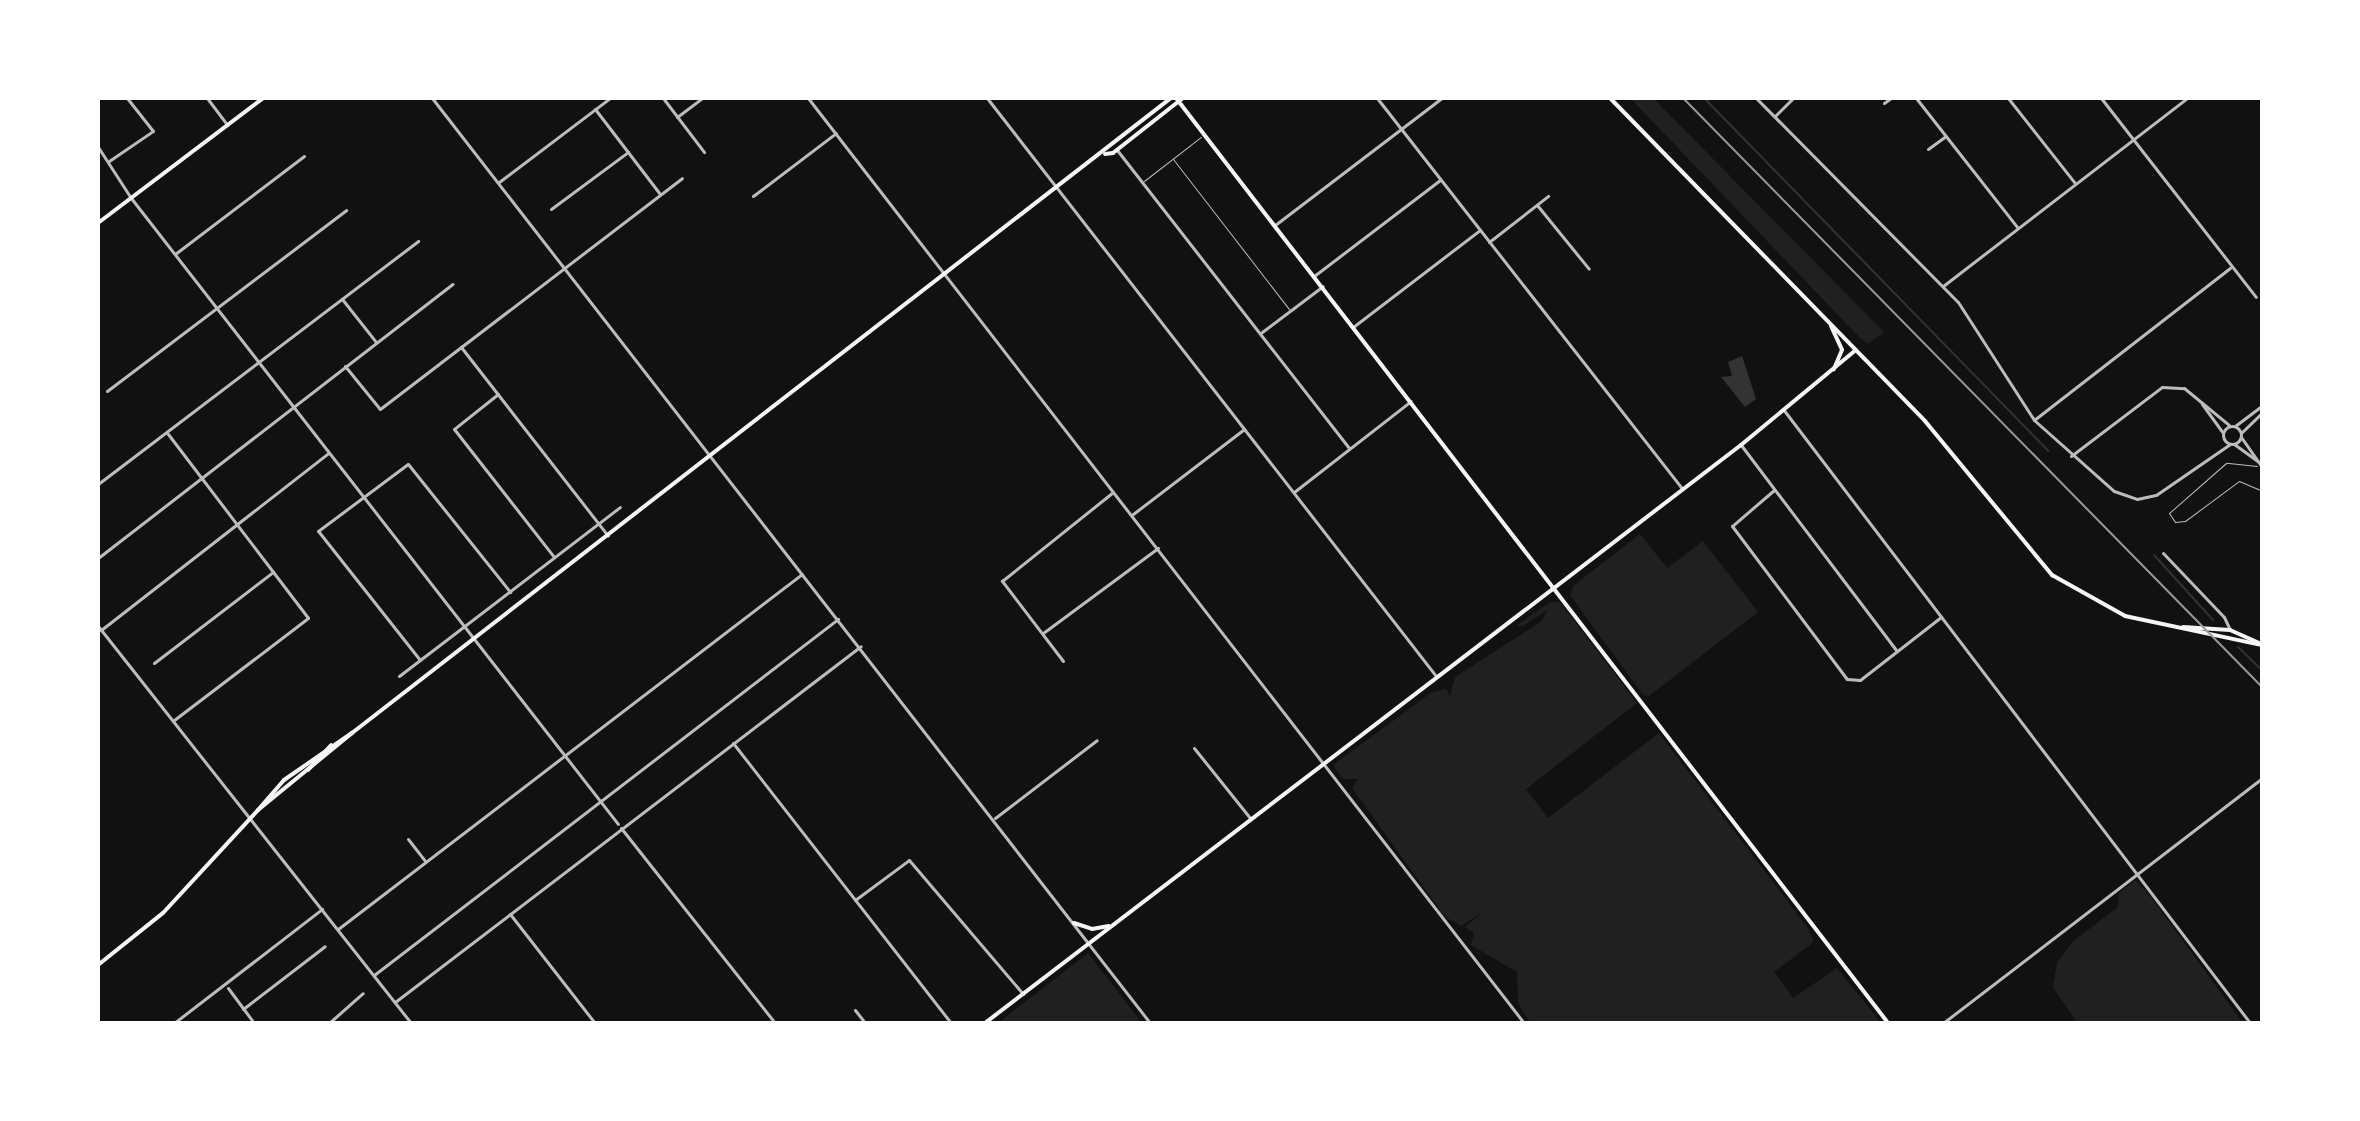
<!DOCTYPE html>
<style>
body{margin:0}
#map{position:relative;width:2360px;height:1121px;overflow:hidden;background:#111;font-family:"Roboto Serif",serif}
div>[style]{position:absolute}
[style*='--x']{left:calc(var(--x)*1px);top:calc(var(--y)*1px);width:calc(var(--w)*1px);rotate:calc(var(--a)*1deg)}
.green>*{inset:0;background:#202020}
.water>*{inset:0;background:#333}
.stream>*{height:2px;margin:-1px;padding:0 1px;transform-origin:1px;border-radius:1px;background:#333}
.service>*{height:1px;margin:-0.5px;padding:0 0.5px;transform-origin:0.5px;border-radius:0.5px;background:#bcbcbc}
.minor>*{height:3px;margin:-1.5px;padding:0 1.5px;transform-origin:1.5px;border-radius:1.5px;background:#bcbcbc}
.tertiary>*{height:3px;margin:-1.5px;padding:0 1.5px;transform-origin:1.5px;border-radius:1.5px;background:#bcbcbc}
.tertiary>.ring{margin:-1.5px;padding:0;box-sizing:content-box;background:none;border:3px solid #bcbcbc;border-radius:50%}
.secondary>*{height:4px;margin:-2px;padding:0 2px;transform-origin:2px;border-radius:2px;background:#f5f5f5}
.primary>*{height:4px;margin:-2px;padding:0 2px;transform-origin:2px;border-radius:2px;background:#f5f5f5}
.trunk>*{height:4px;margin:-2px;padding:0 2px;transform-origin:2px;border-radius:2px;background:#f5f5f5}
.rail>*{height:2px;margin:-1px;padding:0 1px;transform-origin:1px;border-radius:1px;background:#9a9a9a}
span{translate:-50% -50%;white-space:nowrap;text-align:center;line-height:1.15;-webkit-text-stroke:6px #fff;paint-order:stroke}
.frame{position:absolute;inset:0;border:100px solid #fff;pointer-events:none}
</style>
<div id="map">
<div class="green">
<i style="clip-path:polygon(1630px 98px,1653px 98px,1884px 332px,1868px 344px,1860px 338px)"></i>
<i style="clip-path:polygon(1640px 534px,1667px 568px,1703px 541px,1758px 612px,1649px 696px,1643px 695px,1570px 595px,1573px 586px)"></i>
<i style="clip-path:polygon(1550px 602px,1560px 602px,1637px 703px,1526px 789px,1548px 818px,1659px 733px,1808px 928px,1814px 942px,1774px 972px,1793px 998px,1837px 968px,1881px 1023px,1530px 1023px,1518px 1003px,1517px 972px,1471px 945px,1474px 933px,1465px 927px,1483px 912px,1461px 926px,1445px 917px,1352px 788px,1358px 779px,1343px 779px,1333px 765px,1432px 692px,1446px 689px,1450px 696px,1455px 677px,1542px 621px,1547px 610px,1523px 626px,1516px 626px)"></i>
<i style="clip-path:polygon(2135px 880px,2148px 893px,2243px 1023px,2077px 1023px,2053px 987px,2057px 963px,2072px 942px,2118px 907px,2119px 893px)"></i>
<i style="clip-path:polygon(1088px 953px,1142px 1023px,998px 1023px)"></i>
</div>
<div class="water">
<i style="clip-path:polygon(1742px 356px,1756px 399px,1745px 407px,1721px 377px,1732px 376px,1728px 362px)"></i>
</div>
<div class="stream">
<i style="--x:1704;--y:98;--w:493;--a:45.7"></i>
<i style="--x:2154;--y:555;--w:88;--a:47.8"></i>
<i style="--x:2238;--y:647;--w:33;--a:44"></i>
</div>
<div class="service">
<i style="--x:1173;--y:159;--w:190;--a:52.3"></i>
<i style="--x:1144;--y:181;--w:72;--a:-37.7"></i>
<i style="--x:2257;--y:466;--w:31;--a:-174"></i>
<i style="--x:2226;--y:463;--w:76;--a:138.7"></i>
<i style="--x:2169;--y:513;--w:11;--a:56"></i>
<i style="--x:2175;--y:522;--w:10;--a:-6"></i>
<i style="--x:2185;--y:521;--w:67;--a:-36.5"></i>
<i style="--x:2239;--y:481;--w:25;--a:23"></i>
</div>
<div class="minor">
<i style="--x:207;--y:98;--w:34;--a:53"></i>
<i style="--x:432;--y:98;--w:1171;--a:52.18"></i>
<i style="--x:663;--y:98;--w:68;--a:52.8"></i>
<i style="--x:808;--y:98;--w:1170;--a:52.26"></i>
<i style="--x:987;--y:98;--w:732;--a:52.16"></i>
<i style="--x:1377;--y:98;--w:496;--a:52"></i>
<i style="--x:1916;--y:98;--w:164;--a:51.9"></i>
<i style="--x:2008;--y:98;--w:108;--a:51.8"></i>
<i style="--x:2101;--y:98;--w:252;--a:52.1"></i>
<i style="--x:1884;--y:103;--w:9;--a:-36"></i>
<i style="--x:595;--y:109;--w:107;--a:52.6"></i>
<i style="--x:1775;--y:116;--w:25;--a:-45"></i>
<i style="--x:677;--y:117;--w:31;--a:-37"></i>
<i style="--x:98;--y:147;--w:61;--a:57.1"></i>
<i style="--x:131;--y:198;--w:793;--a:52.12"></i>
<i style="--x:1928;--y:149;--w:22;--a:-36"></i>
<i style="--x:1117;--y:150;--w:378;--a:52.1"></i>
<i style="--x:109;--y:161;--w:53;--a:-34.3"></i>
<i style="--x:153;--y:131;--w:42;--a:-128.2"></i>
<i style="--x:499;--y:182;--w:139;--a:-37.1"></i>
<i style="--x:753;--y:196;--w:104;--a:-37.2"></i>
<i style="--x:1537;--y:205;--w:82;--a:50.9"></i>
<i style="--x:551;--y:209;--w:96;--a:-36.5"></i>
<i style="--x:1275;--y:225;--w:210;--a:-37.3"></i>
<i style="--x:1489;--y:242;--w:75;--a:-37.9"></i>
<i style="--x:175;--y:254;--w:162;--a:-37.2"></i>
<i style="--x:1314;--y:276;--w:158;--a:-37.3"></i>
<i style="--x:342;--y:299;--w:55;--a:51.7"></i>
<i style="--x:1353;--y:327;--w:160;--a:-37.4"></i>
<i style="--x:1262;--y:332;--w:76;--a:-37"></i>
<i style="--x:461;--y:347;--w:239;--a:52.1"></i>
<i style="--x:345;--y:366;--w:55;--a:50.9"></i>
<i style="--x:380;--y:409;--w:380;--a:-37.4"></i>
<i style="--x:107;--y:391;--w:300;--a:-37.1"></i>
<i style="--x:498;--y:394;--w:56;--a:141.5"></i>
<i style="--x:454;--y:429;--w:162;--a:52"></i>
<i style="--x:1783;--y:409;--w:771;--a:52.74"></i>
<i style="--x:2034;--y:420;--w:248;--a:-37.8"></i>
<i style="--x:2235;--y:426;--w:34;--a:-37"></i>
<i style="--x:2241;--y:433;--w:29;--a:-44"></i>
<i style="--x:168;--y:434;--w:231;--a:52.7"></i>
<i style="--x:308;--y:618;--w:168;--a:142.7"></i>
<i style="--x:1741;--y:445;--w:258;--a:52.9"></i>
<i style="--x:98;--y:484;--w:402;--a:-37.2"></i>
<i style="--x:1774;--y:490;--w:55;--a:139.4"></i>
<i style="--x:1732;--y:526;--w:191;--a:53.1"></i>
<i style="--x:1847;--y:679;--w:13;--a:4"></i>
<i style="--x:1860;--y:680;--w:103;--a:-37.9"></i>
<i style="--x:1294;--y:492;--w:148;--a:-37.9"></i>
<i style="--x:1133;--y:514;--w:140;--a:-37.4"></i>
<i style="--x:2163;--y:553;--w:88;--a:46.4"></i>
<i style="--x:2224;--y:617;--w:14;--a:65"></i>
<i style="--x:98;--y:558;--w:448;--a:-37.7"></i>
<i style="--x:101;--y:630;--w:288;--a:-37.9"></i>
<i style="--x:1043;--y:633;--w:143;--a:-36.5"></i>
<i style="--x:420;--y:660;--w:164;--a:-128.3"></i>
<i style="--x:318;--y:531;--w:112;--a:-36.7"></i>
<i style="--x:408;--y:464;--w:164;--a:51.4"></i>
<i style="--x:1063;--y:661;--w:101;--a:-127.3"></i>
<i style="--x:1002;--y:581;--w:142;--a:-38.7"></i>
<i style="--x:154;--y:663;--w:150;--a:-37.4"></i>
<i style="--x:399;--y:676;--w:278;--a:-37.4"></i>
<i style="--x:733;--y:743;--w:355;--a:52.1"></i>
<i style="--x:1194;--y:748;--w:90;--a:51.3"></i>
<i style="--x:995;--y:818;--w:128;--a:-37.4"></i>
<i style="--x:621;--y:828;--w:248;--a:51.7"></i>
<i style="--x:408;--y:839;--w:28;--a:52"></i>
<i style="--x:855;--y:900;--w:67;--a:-36.5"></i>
<i style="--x:909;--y:860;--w:176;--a:49.6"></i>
<i style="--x:510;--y:914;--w:138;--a:52.1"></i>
<i style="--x:338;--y:929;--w:584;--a:-37.42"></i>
<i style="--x:374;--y:975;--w:585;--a:-37.5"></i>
<i style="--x:228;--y:988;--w:44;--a:53.4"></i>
<i style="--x:395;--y:1002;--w:586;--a:-37.38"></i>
<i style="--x:243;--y:1009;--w:103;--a:-37.5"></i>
<i style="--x:855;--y:1010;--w:16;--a:52"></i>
<i style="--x:174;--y:1023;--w:187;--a:-37.6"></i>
<i style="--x:329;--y:1023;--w:45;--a:-41.4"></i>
<i style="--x:1943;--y:1023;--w:402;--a:-37.5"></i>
</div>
<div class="tertiary">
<i style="--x:1756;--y:98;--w:287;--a:45.3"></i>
<i style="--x:1958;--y:302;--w:140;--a:57.2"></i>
<i style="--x:2034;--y:420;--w:107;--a:41.6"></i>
<i style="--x:2114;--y:491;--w:24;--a:19"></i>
<i style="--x:2137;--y:499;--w:19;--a:-12"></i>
<i style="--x:2156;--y:495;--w:90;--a:-34.6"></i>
<i style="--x:1943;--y:286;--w:308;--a:-37.6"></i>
<i style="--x:2202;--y:404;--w:36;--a:54"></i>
<i class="ring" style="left:2223px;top:426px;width:15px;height:15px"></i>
<i style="--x:2241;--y:437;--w:37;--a:55"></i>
<i style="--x:2234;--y:444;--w:29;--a:36"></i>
<i style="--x:2071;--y:456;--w:114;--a:-37.2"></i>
<i style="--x:2162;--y:387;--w:22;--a:3"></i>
<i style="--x:2184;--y:388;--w:58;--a:39.4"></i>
<i style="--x:98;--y:626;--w:506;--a:51.75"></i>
</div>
<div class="secondary">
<i style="--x:1176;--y:98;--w:1167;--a:52.41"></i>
<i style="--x:98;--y:223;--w:207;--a:-37.1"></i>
<i style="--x:1074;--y:923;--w:19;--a:18"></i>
<i style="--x:1092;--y:929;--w:17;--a:-10"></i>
<i style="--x:985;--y:1023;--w:952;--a:-37.4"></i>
<i style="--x:1741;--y:445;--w:149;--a:-39.6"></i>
</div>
<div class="primary">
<i style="--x:1610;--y:98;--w:451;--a:45.7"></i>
<i style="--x:1925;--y:421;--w:200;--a:50.5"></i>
<i style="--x:2052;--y:575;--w:84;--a:29.3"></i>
<i style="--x:2125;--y:616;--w:140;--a:12"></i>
<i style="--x:1831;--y:326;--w:26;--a:65"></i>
<i style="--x:1842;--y:350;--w:21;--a:113"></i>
<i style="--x:2183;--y:627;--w:47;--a:3.7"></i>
<i style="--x:2230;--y:630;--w:35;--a:24"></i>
</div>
<div class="trunk">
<i style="--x:1105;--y:154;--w:8;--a:-7"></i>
<i style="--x:1113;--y:153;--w:89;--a:-38.2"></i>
<i style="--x:308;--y:770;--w:34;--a:-47"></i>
<i style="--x:258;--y:810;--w:40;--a:-49"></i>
<i style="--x:284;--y:780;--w:83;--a:-34.7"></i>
<i style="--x:98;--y:965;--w:83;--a:-38.7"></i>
<i style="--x:163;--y:913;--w:140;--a:-47.3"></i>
<i style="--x:258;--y:810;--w:122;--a:-39.3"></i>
<i style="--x:352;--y:733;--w:1036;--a:-37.79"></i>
</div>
<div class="rail">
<i style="--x:1683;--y:98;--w:826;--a:45.49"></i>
</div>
<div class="frame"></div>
</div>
